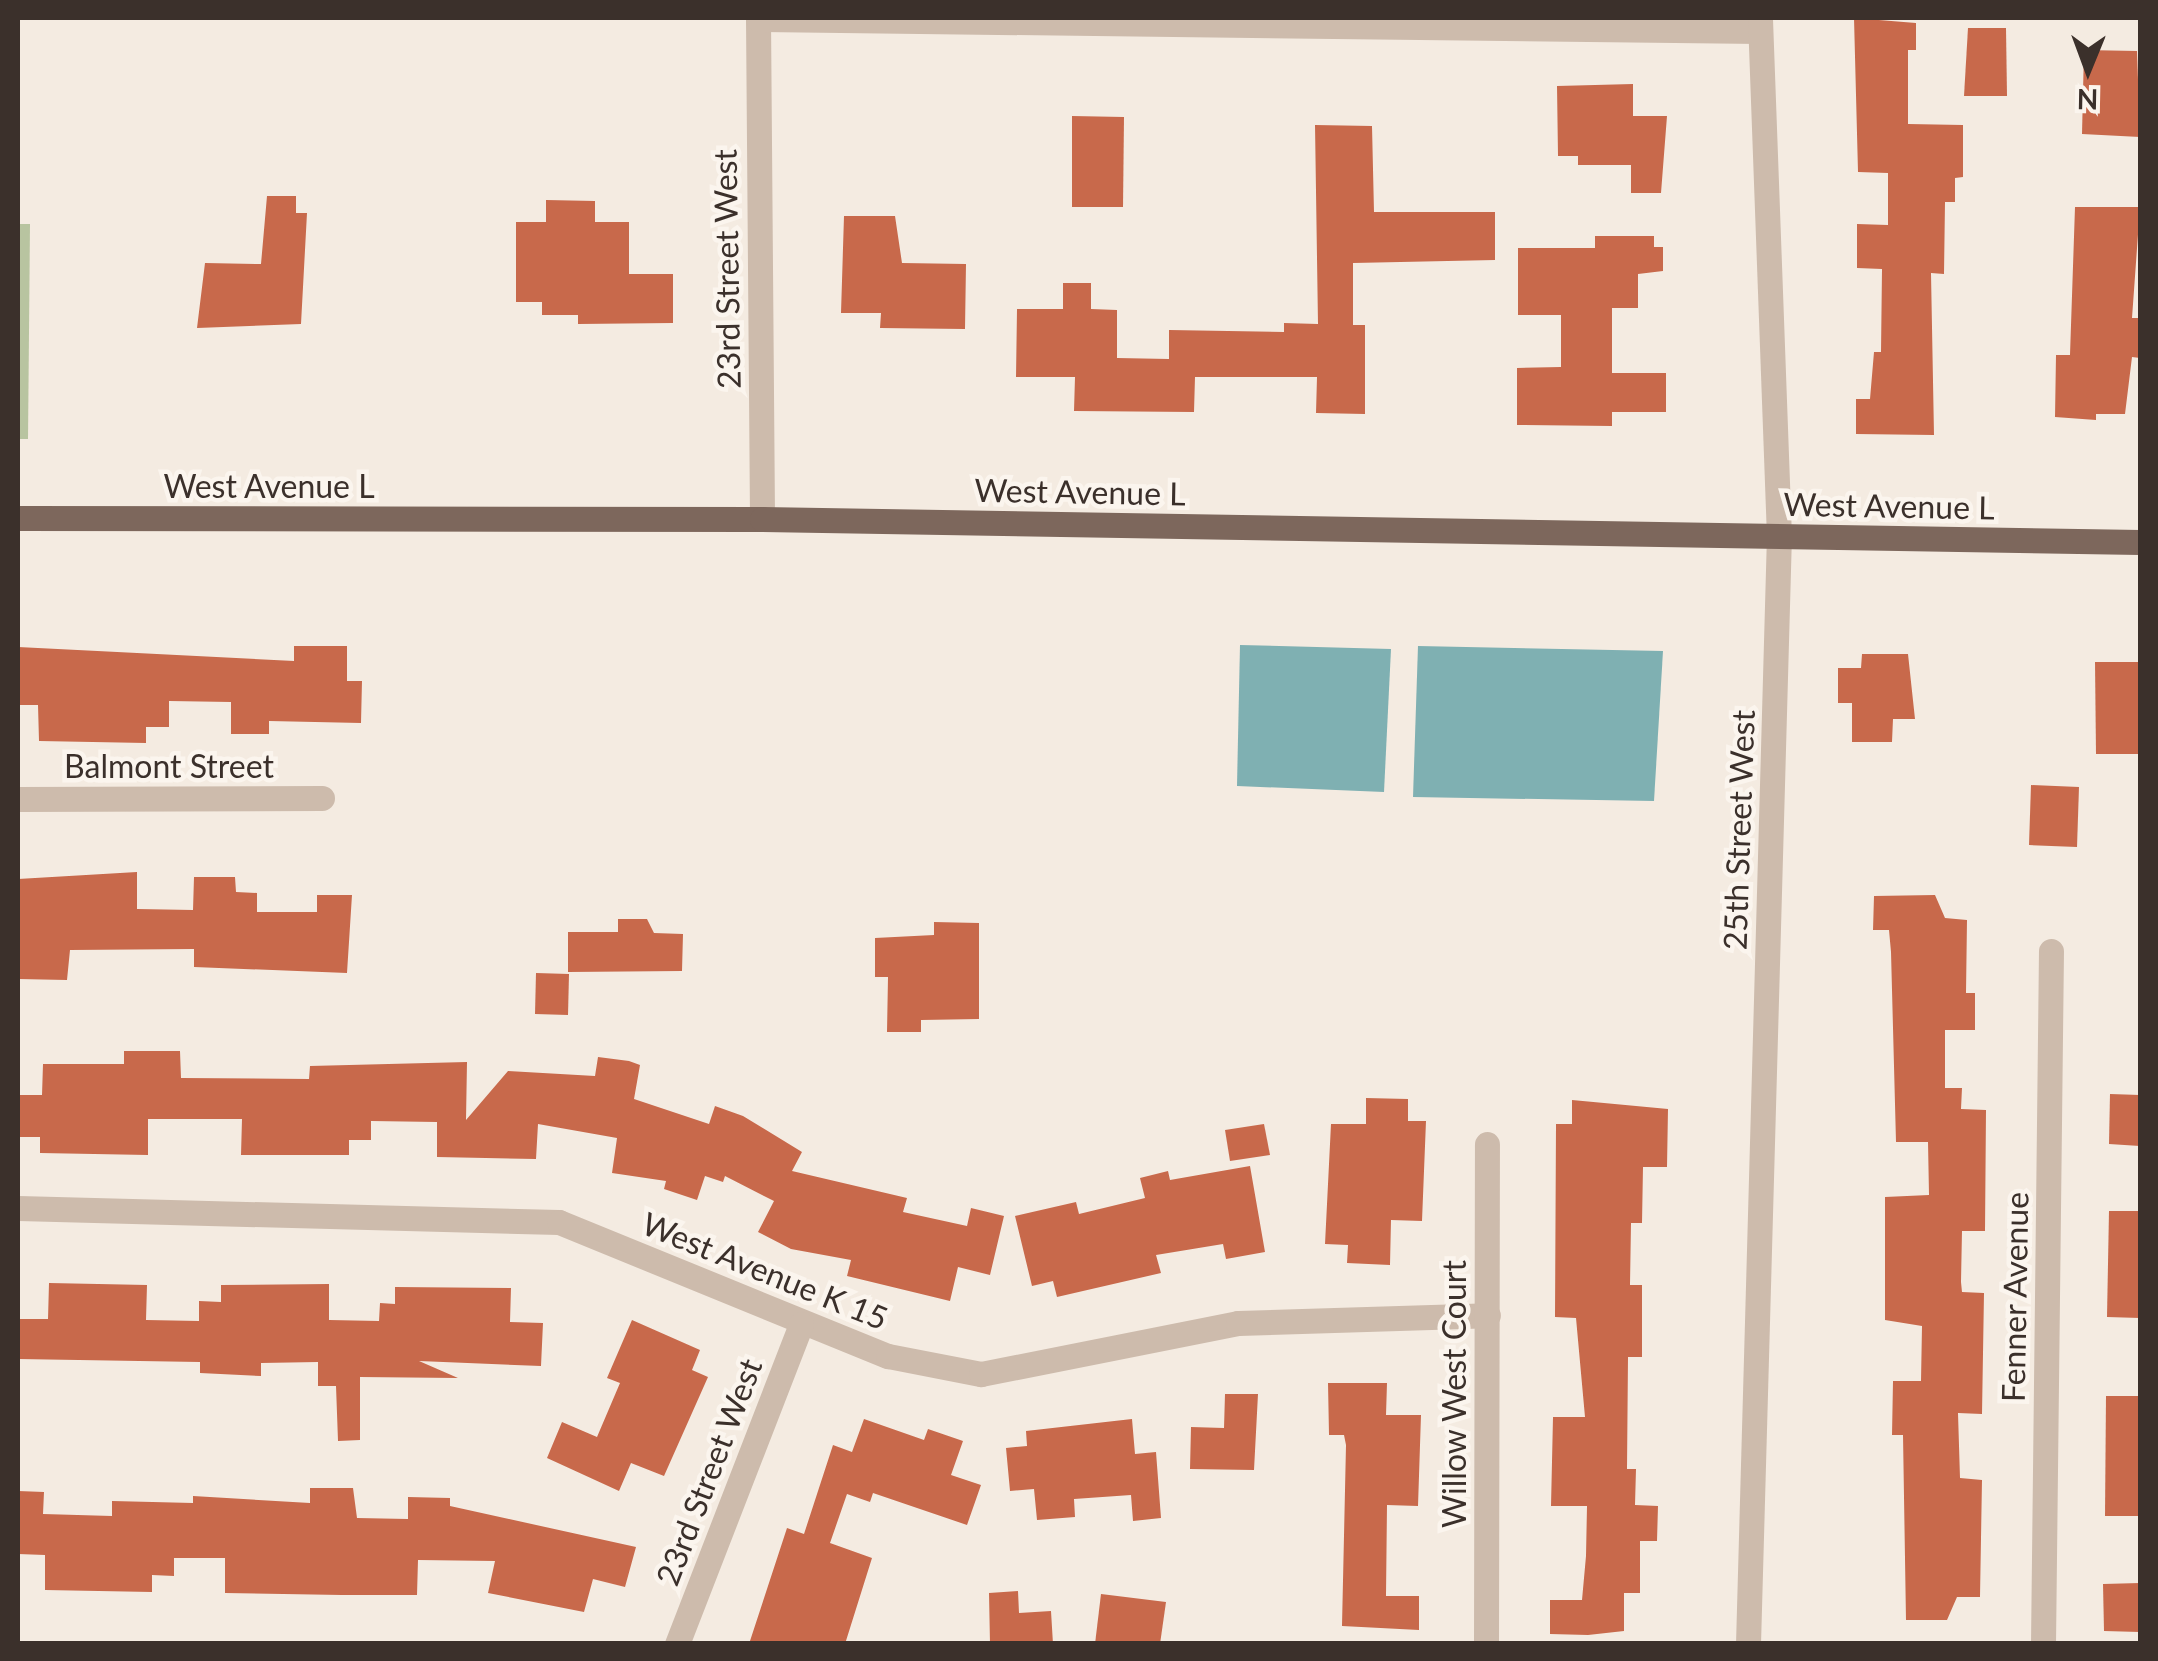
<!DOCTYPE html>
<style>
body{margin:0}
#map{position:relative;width:2158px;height:1661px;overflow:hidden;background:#f4ebe1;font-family:Lato,sans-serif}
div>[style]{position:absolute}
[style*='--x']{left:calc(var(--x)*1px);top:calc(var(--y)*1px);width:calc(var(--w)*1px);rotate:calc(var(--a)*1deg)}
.green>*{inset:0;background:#b8c4a0}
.water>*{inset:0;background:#7fb0b2}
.building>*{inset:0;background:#c8694b}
.minor>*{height:25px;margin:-12.5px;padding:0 12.5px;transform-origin:12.5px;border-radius:12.5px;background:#cdbbac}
.major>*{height:25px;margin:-12.5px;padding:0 12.5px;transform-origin:12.5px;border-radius:12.5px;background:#7d675c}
span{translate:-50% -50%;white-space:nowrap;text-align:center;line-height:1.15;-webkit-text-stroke:9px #fbf5ee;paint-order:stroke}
.street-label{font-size:32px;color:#3b302b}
.frame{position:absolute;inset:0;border:20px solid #3b302b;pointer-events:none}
.north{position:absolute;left:2038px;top:20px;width:100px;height:100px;-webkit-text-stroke:8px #fbf5ee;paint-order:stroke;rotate:181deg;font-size:28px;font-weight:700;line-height:40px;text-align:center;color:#3b302b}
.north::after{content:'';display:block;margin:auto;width:35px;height:45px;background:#3b302b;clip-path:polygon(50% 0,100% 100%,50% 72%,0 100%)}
</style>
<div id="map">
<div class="green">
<i style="clip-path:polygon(18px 224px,30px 224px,28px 439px,18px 439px)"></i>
</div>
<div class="water">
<i style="clip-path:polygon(1240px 645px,1391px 649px,1384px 792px,1237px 786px)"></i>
<i style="clip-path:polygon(1418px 646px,1663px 651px,1654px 801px,1413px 797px)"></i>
</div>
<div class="building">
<i style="clip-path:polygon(1854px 18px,1916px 23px,1916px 50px,1908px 50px,1908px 124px,1963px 125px,1963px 177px,1955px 178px,1955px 202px,1945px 202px,1944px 274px,1931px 273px,1934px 435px,1856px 434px,1856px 399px,1870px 399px,1874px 352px,1881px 352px,1882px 269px,1857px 268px,1857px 224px,1888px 225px,1888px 173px,1858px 172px)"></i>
<i style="clip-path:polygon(1968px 28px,2006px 28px,2007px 96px,1964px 96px)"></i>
<i style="clip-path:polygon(2084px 50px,2137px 51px,2140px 137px,2082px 134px)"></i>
<i style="clip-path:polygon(1633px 84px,1633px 116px,1667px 116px,1661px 193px,1631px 193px,1631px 165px,1578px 165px,1578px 156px,1558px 156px,1557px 86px)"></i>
<i style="clip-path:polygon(1072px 116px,1124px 117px,1123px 207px,1072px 207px)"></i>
<i style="clip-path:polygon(1315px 125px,1372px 126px,1374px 212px,1495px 212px,1495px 260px,1353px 263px,1353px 325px,1365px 325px,1365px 414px,1316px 413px,1317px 377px,1195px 377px,1194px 412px,1074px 411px,1075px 377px,1016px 377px,1017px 309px,1063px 309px,1063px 283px,1091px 283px,1091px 309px,1117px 310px,1117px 358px,1169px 359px,1169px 330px,1284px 332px,1284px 323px,1318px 324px)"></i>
<i style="clip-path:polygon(267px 196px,296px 196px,296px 213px,307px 213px,301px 324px,197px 328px,205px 263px,261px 264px)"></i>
<i style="clip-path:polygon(546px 200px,595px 201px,595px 222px,629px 222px,629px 274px,673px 274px,673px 323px,578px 324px,578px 315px,542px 315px,542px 302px,516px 302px,516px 222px,546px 222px)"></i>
<i style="clip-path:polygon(2075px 207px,2140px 207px,2132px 318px,2140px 318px,2140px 358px,2132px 357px,2125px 414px,2096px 414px,2096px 420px,2055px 417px,2056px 355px,2070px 355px)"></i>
<i style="clip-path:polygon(844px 216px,895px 216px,902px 263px,966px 264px,965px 329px,880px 328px,881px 313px,841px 313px)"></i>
<i style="clip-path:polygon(1595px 236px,1654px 236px,1654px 247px,1663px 247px,1663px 271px,1638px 274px,1638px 308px,1612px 308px,1612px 373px,1666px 373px,1666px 412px,1612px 412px,1612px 426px,1517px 425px,1517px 368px,1561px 367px,1561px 315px,1518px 315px,1518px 248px,1595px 248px)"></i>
<i style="clip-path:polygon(294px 646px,347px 646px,347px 681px,362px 681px,361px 723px,269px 721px,269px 734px,231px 734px,231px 702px,169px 701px,169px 727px,146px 727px,146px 743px,39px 741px,38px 705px,18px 705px,18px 647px,294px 661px)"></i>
<i style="clip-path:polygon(1862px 654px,1908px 654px,1915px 719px,1893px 719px,1892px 742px,1852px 742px,1852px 703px,1838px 703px,1838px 668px,1861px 668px)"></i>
<i style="clip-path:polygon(2095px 662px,2140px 662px,2140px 754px,2096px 754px)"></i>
<i style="clip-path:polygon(2031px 785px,2079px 787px,2077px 847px,2029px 845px)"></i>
<i style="clip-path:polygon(137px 872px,137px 909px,193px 910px,194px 877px,235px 877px,236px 892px,257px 893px,257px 912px,317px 912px,317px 895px,352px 895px,347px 973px,194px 967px,194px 949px,70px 950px,67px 980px,18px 979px,18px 879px)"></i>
<i style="clip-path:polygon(1935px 895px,1945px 918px,1967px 920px,1966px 993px,1975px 993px,1975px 1030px,1945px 1030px,1945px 1088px,1962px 1088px,1961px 1109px,1986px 1110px,1985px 1231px,1962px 1231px,1961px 1282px,1962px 1292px,1984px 1293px,1982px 1414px,1958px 1413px,1960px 1478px,1982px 1480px,1980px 1597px,1957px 1597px,1947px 1620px,1906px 1620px,1903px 1435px,1892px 1435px,1893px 1381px,1921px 1381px,1922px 1326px,1885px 1320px,1885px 1197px,1929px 1195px,1928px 1142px,1896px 1142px,1891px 952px,1889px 930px,1873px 930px,1874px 896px)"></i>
<i style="clip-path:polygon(618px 919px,647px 919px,654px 933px,683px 934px,682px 971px,568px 972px,568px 932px,618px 932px)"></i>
<i style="clip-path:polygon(934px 922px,979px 923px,979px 1019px,921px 1020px,921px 1032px,887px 1032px,888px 977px,875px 977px,875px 938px,934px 935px)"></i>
<i style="clip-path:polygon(536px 973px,569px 974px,568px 1015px,535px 1014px)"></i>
<i style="clip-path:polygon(124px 1051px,180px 1051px,181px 1078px,309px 1079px,310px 1066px,467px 1062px,466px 1120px,508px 1071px,595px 1076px,598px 1057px,629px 1061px,640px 1065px,634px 1099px,709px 1124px,715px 1106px,743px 1116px,802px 1152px,792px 1171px,907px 1198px,903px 1212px,967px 1226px,971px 1208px,1004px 1216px,990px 1275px,958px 1267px,950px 1301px,847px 1276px,851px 1260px,791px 1249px,758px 1232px,774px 1201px,725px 1176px,723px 1182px,705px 1176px,697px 1200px,664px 1189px,666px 1181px,612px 1173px,617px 1138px,538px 1124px,536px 1159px,437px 1157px,437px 1122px,371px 1121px,371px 1140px,349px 1140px,349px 1155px,241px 1155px,242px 1119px,148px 1119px,148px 1155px,40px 1153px,40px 1137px,18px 1137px,18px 1095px,42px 1095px,43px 1064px,124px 1064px)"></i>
<i style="clip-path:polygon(2110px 1094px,2140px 1095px,2140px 1146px,2109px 1144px)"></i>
<i style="clip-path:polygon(1366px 1098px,1408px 1099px,1408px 1121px,1426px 1121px,1422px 1221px,1391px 1220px,1390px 1265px,1347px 1263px,1348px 1245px,1325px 1244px,1331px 1124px,1366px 1124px)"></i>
<i style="clip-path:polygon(1572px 1100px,1668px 1109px,1667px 1167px,1643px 1167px,1642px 1223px,1631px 1223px,1630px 1285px,1642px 1285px,1642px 1357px,1628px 1357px,1627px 1469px,1636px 1469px,1635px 1505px,1658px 1506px,1657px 1541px,1640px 1541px,1640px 1593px,1624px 1593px,1624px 1631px,1588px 1635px,1550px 1634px,1550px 1600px,1582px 1600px,1586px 1556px,1587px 1506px,1551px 1506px,1553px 1417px,1585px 1417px,1576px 1318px,1555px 1317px,1556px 1124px,1572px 1124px)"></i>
<i style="clip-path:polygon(1264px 1124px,1270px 1155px,1230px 1161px,1225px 1130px)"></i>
<i style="clip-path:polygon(1250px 1166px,1265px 1252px,1226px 1259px,1223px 1244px,1156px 1255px,1161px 1273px,1057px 1297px,1053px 1281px,1032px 1286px,1015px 1216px,1076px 1202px,1079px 1214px,1145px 1198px,1140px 1178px,1168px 1171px,1170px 1180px)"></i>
<i style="clip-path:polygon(2109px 1211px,2140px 1211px,2140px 1318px,2107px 1317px)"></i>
<i style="clip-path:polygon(49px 1283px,147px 1285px,146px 1320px,199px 1321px,199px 1301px,221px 1302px,221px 1285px,329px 1284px,329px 1320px,379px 1321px,380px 1303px,395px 1304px,395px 1287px,511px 1288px,510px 1322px,543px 1323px,541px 1366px,419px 1361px,458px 1378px,360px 1377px,360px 1440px,338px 1441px,336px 1386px,318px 1386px,318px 1362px,261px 1363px,261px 1376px,200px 1373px,200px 1362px,18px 1359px,18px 1319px,48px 1319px)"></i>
<i style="clip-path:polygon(632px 1320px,700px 1350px,692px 1370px,708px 1377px,664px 1476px,631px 1463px,619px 1491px,547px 1458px,562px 1422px,597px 1437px,620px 1383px,607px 1378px)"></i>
<i style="clip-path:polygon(1328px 1383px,1387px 1383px,1386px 1415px,1421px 1415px,1418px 1506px,1387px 1505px,1386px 1596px,1419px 1596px,1419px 1630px,1342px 1626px,1346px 1445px,1344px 1435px,1329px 1435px)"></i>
<i style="clip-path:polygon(1225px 1394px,1258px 1394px,1254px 1470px,1190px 1469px,1191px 1427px,1224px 1428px)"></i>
<i style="clip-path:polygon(2106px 1396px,2140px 1396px,2140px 1516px,2105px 1516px)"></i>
<i style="clip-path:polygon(864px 1419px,924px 1440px,928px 1429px,963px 1441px,951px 1475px,981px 1485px,967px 1525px,873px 1493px,870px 1502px,847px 1494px,830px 1543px,872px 1558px,845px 1644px,749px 1644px,787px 1528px,804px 1534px,833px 1445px,852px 1452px)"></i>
<i style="clip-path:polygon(1132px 1419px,1135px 1454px,1156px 1452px,1161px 1518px,1133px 1521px,1131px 1495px,1074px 1499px,1075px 1517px,1037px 1520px,1034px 1489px,1010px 1491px,1006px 1448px,1027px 1446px,1026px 1431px)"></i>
<i style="clip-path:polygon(310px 1488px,353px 1488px,357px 1518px,408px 1519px,408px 1497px,450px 1498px,450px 1506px,636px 1547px,625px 1587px,593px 1579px,584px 1612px,488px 1593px,495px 1561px,418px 1560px,417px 1595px,342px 1595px,225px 1593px,225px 1558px,174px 1558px,174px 1576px,152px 1575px,152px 1592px,45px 1590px,45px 1555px,18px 1554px,18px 1491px,44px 1492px,43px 1514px,112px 1516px,112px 1501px,193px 1503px,193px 1496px,310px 1503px)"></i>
<i style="clip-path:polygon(2140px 1583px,2140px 1632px,2104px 1631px,2103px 1584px)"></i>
<i style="clip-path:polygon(1018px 1591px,1019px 1613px,1051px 1611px,1053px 1644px,990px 1644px,989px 1593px)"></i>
<i style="clip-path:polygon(1101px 1594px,1166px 1602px,1160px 1644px,1095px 1644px)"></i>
</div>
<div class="minor">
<i style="--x:758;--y:18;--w:501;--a:89.54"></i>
<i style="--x:758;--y:19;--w:1002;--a:0.69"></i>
<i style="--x:18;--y:799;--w:304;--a:-0.2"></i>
<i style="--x:18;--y:1208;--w:541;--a:1.48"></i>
<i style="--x:559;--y:1222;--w:355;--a:22.2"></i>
<i style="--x:888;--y:1356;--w:95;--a:11"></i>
<i style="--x:981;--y:1374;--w:262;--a:-11.2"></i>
<i style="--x:1238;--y:1323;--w:250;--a:-1.8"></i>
<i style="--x:677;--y:1644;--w:343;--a:-68.8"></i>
<i style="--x:1486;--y:1644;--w:500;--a:-89.89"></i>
<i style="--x:1748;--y:1644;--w:1107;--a:-88.4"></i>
<i style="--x:1779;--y:537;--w:519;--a:-92.1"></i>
<i style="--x:2043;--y:1644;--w:693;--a:-89.34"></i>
</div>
<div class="major">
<i style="--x:18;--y:518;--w:744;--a:0.08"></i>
<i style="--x:762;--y:519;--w:1378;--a:0.96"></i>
</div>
<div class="street-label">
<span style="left:727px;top:269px;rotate:-91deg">23rd Street West</span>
<span style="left:269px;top:486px">West Avenue L</span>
<span style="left:1080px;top:492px;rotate:1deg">West Avenue L</span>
<span style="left:1889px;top:506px;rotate:1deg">West Avenue L</span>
<span style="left:169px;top:766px">Balmont Street</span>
<span style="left:1739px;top:830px;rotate:-88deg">25th Street West</span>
<span style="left:765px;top:1271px;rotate:22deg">West Avenue K 15</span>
<span style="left:2015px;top:1297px;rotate:-89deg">Fenner Avenue</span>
<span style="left:1454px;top:1394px;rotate:-90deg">Willow West Court</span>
<span style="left:709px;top:1472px;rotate:-69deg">23rd Street West</span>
</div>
<div class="frame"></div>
<div class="north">N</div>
</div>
